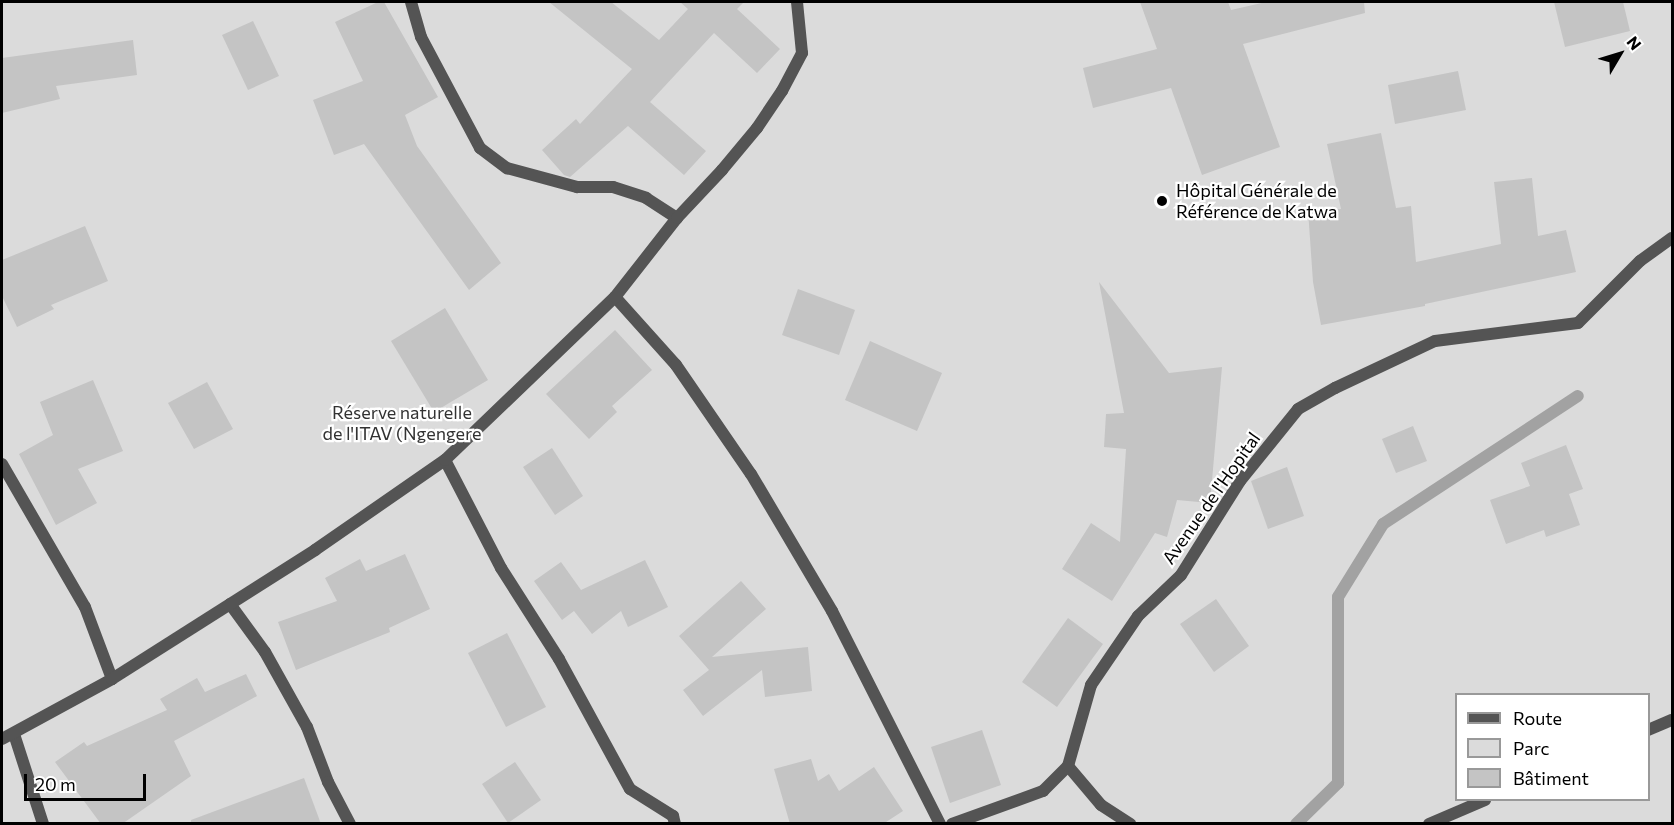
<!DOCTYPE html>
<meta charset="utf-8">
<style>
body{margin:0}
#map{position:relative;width:1674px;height:825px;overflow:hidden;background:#fff;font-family:Commissioner,sans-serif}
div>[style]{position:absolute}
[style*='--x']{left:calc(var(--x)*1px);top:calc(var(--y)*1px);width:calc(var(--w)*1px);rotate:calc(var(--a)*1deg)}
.green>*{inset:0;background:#dbdbdb}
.stream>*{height:12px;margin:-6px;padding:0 6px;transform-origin:6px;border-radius:6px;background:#a2a2a2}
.building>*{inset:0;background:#c4c4c4}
.lane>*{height:12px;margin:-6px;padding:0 6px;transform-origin:6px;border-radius:6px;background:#545454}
.street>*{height:12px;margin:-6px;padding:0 6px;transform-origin:6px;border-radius:6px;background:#545454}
.dots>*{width:16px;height:16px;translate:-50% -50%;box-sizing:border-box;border:3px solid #fff;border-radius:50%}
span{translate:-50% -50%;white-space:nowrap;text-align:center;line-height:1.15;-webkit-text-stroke:4.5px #fff;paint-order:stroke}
.poi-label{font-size:18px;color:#000}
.left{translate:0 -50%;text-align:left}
.park-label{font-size:18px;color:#323232}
.street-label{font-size:18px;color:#000}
.frame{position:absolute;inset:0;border:3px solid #000;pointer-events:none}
.legend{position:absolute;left:1455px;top:693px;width:195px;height:108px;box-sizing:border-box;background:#fff;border:2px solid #999;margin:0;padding:8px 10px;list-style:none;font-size:18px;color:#000}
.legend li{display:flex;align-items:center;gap:12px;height:30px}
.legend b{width:30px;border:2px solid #999}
.north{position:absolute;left:1590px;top:24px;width:60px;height:60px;-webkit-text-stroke:4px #fff;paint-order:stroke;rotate:52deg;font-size:16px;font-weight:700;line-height:24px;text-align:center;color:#000}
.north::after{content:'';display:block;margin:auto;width:21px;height:27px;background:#000;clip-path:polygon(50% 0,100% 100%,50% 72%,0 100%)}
.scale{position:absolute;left:24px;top:774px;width:122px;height:27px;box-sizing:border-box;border:3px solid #000;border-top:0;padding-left:8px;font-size:18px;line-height:21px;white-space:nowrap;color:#000;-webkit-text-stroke:4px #fff;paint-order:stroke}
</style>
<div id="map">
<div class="green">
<i style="clip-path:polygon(evenodd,2px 2px,1672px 2px,1672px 823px,2px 824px,2px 2px,1456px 694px,1648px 694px,1648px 800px,1456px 800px,1456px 694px)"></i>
</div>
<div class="stream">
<i style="--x:1296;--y:824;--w:59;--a:-44.3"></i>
<i style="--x:1338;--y:783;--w:186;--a:-90"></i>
<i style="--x:1338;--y:597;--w:86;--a:-58.3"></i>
<i style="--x:1383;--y:524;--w:233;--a:-33.3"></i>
</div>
<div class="building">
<i style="clip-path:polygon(378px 2px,384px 2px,438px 97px,405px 115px,417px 146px,501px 263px,469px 290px,364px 144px,334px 155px,313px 100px,363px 81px,335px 22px)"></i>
<i style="clip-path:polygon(549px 2px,611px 2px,659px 40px,688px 9px,680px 2px,744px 2px,737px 9px,780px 49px,757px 73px,714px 33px,650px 102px,706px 151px,684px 175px,628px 126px,570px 177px,564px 175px,542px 150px,576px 119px,580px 124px,632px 69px)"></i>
<i style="clip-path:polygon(1140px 2px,1228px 2px,1231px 10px,1266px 2px,1364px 2px,1365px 13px,1243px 44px,1280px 147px,1202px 175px,1171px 88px,1093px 108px,1083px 68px,1157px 49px)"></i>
<i style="clip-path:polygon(1554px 2px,1623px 2px,1630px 31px,1565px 47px)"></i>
<i style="clip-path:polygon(253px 21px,279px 76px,248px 90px,222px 35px)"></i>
<i style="clip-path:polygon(133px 40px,137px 75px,56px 86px,60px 99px,2px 113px,2px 58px)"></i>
<i style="clip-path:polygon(1458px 71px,1466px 110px,1395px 124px,1388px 85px)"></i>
<i style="clip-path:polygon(1381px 133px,1396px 208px,1411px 206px,1416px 262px,1501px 244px,1494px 182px,1532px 178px,1538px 236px,1566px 230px,1576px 272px,1425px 304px,1425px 306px,1321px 325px,1313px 282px,1308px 210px,1341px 209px,1327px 144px)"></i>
<i style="clip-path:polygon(85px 226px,108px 281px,51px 305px,54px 309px,17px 327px,2px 296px,2px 260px)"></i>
<i style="clip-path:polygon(1099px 282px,1169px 373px,1222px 367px,1210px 503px,1177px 500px,1167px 537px,1155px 533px,1112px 601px,1062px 569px,1091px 523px,1120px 542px,1126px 449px,1104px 447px,1106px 414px,1124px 413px)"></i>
<i style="clip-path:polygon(798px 289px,855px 310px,839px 355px,782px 335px)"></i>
<i style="clip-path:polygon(445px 308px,488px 380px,434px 412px,391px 341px)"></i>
<i style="clip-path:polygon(615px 330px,652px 370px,612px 406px,617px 412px,589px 439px,546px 394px)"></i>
<i style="clip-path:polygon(870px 341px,942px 373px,917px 431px,845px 400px)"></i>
<i style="clip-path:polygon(93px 380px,123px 451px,78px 469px,97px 503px,56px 525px,19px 454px,53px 435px,40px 402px)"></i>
<i style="clip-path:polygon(207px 382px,233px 429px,194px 449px,168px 403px)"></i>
<i style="clip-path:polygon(1413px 426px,1427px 461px,1396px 473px,1382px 439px)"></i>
<i style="clip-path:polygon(1566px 445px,1583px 489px,1569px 494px,1580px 525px,1546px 537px,1544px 530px,1506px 544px,1490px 500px,1530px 486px,1521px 463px)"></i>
<i style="clip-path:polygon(552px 448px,583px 496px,555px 515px,523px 467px)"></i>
<i style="clip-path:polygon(1287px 467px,1304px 516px,1268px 529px,1251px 481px)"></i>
<i style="clip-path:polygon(405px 554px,430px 609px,389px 628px,390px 632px,296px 670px,278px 622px,337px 601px,325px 578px,360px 559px,366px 571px)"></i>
<i style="clip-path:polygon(645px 560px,668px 607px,628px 627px,621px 611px,592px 634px,574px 611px,562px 620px,534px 581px,561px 562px,581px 590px)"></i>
<i style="clip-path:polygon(741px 581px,766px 609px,712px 657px,808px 647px,812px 691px,765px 697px,762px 670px,703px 716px,683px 690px,709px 670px,679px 636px)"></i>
<i style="clip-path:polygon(1216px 599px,1249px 646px,1214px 672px,1180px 624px)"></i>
<i style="clip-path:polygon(1068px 618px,1103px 644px,1057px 707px,1022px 682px)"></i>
<i style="clip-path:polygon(507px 633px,546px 707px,506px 727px,468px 653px)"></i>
<i style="clip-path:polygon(246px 674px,257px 696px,174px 741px,191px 776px,122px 824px,101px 824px,55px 762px,84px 742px,87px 746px,167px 710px,160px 699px,197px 678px,205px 692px)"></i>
<i style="clip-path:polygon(982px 730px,1001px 785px,950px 803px,931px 747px)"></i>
<i style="clip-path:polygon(811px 759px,818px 781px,829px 774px,839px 791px,874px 767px,903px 811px,883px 824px,790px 824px,774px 769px)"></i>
<i style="clip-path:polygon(515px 762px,541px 800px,508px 823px,482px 784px)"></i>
<i style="clip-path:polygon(304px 778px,321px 824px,191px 824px,191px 820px)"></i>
</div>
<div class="lane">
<i style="--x:411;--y:2;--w:36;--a:74"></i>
<i style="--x:421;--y:37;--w:126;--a:62"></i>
<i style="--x:480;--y:148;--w:34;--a:37"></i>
<i style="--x:507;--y:168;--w:73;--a:15.2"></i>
<i style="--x:577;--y:187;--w:36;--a:0"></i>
<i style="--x:613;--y:187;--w:35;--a:18"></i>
<i style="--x:646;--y:198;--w:37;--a:33"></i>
<i style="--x:230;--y:604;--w:59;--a:53.9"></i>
<i style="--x:265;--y:652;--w:86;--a:60.8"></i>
<i style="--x:307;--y:727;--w:59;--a:69.1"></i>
<i style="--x:328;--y:782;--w:47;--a:62.4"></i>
</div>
<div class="street">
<i style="--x:615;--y:297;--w:91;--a:48.1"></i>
<i style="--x:676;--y:365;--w:132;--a:55.5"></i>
<i style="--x:751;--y:474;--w:159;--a:59.4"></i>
<i style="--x:832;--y:611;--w:239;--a:63.1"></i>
<i style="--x:445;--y:460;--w:122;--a:62.6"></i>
<i style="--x:501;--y:568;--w:108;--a:57.5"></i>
<i style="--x:559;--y:659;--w:148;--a:61.4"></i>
<i style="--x:630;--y:789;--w:51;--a:32.1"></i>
<i style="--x:673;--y:816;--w:8;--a:76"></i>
<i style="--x:2;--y:464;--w:165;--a:59.9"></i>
<i style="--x:85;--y:607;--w:77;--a:69.4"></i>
<i style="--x:1648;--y:730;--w:26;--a:-23"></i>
<i style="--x:14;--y:734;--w:95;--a:72.1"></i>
<i style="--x:2;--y:739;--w:125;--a:-28.6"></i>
<i style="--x:112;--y:679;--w:241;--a:-32.4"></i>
<i style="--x:315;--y:550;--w:158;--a:-34.7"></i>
<i style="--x:445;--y:460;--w:236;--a:-43.8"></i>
<i style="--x:615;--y:297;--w:100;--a:-51.9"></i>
<i style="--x:677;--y:218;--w:66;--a:-46.8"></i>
<i style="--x:722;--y:170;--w:55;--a:-50.2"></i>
<i style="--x:757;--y:128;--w:45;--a:-56"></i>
<i style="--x:782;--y:91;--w:43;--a:-62.2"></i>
<i style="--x:802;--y:53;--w:51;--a:-95.6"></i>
<i style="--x:1068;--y:766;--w:51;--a:49.8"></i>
<i style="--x:1101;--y:805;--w:35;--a:33"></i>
<i style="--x:952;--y:824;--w:97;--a:-19.9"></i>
<i style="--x:1043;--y:791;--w:35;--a:-45"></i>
<i style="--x:1068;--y:766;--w:84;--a:-74.1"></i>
<i style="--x:1091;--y:685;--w:83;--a:-55.7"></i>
<i style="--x:1138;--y:616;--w:59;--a:-43.6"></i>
<i style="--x:1181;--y:575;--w:111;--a:-57.9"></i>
<i style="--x:1240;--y:481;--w:92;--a:-51.1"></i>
<i style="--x:1298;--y:409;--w:43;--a:-29.6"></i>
<i style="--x:1335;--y:388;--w:110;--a:-25.2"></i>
<i style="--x:1435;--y:341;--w:144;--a:-7.2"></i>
<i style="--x:1578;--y:323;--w:88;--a:-45"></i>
<i style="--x:1640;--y:261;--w:39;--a:-36"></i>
<i style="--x:1429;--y:824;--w:61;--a:-23.2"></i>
</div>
<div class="dots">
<i style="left:1162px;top:201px;background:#000"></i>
</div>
<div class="poi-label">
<span class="left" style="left:1176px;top:201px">Hôpital Générale de<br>Référence de Katwa</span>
</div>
<div class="park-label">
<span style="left:402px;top:423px">Réserve naturelle<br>de l'ITAV (Ngengere</span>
</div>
<div class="street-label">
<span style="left:1211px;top:498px;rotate:-55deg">Avenue de l'Hopital</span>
</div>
<div class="frame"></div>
<ul class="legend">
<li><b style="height:8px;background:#545454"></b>Route</li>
<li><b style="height:16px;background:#dbdbdb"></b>Parc</li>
<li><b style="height:16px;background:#c4c4c4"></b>Bâtiment</li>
</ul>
<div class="north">N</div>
<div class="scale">20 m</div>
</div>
